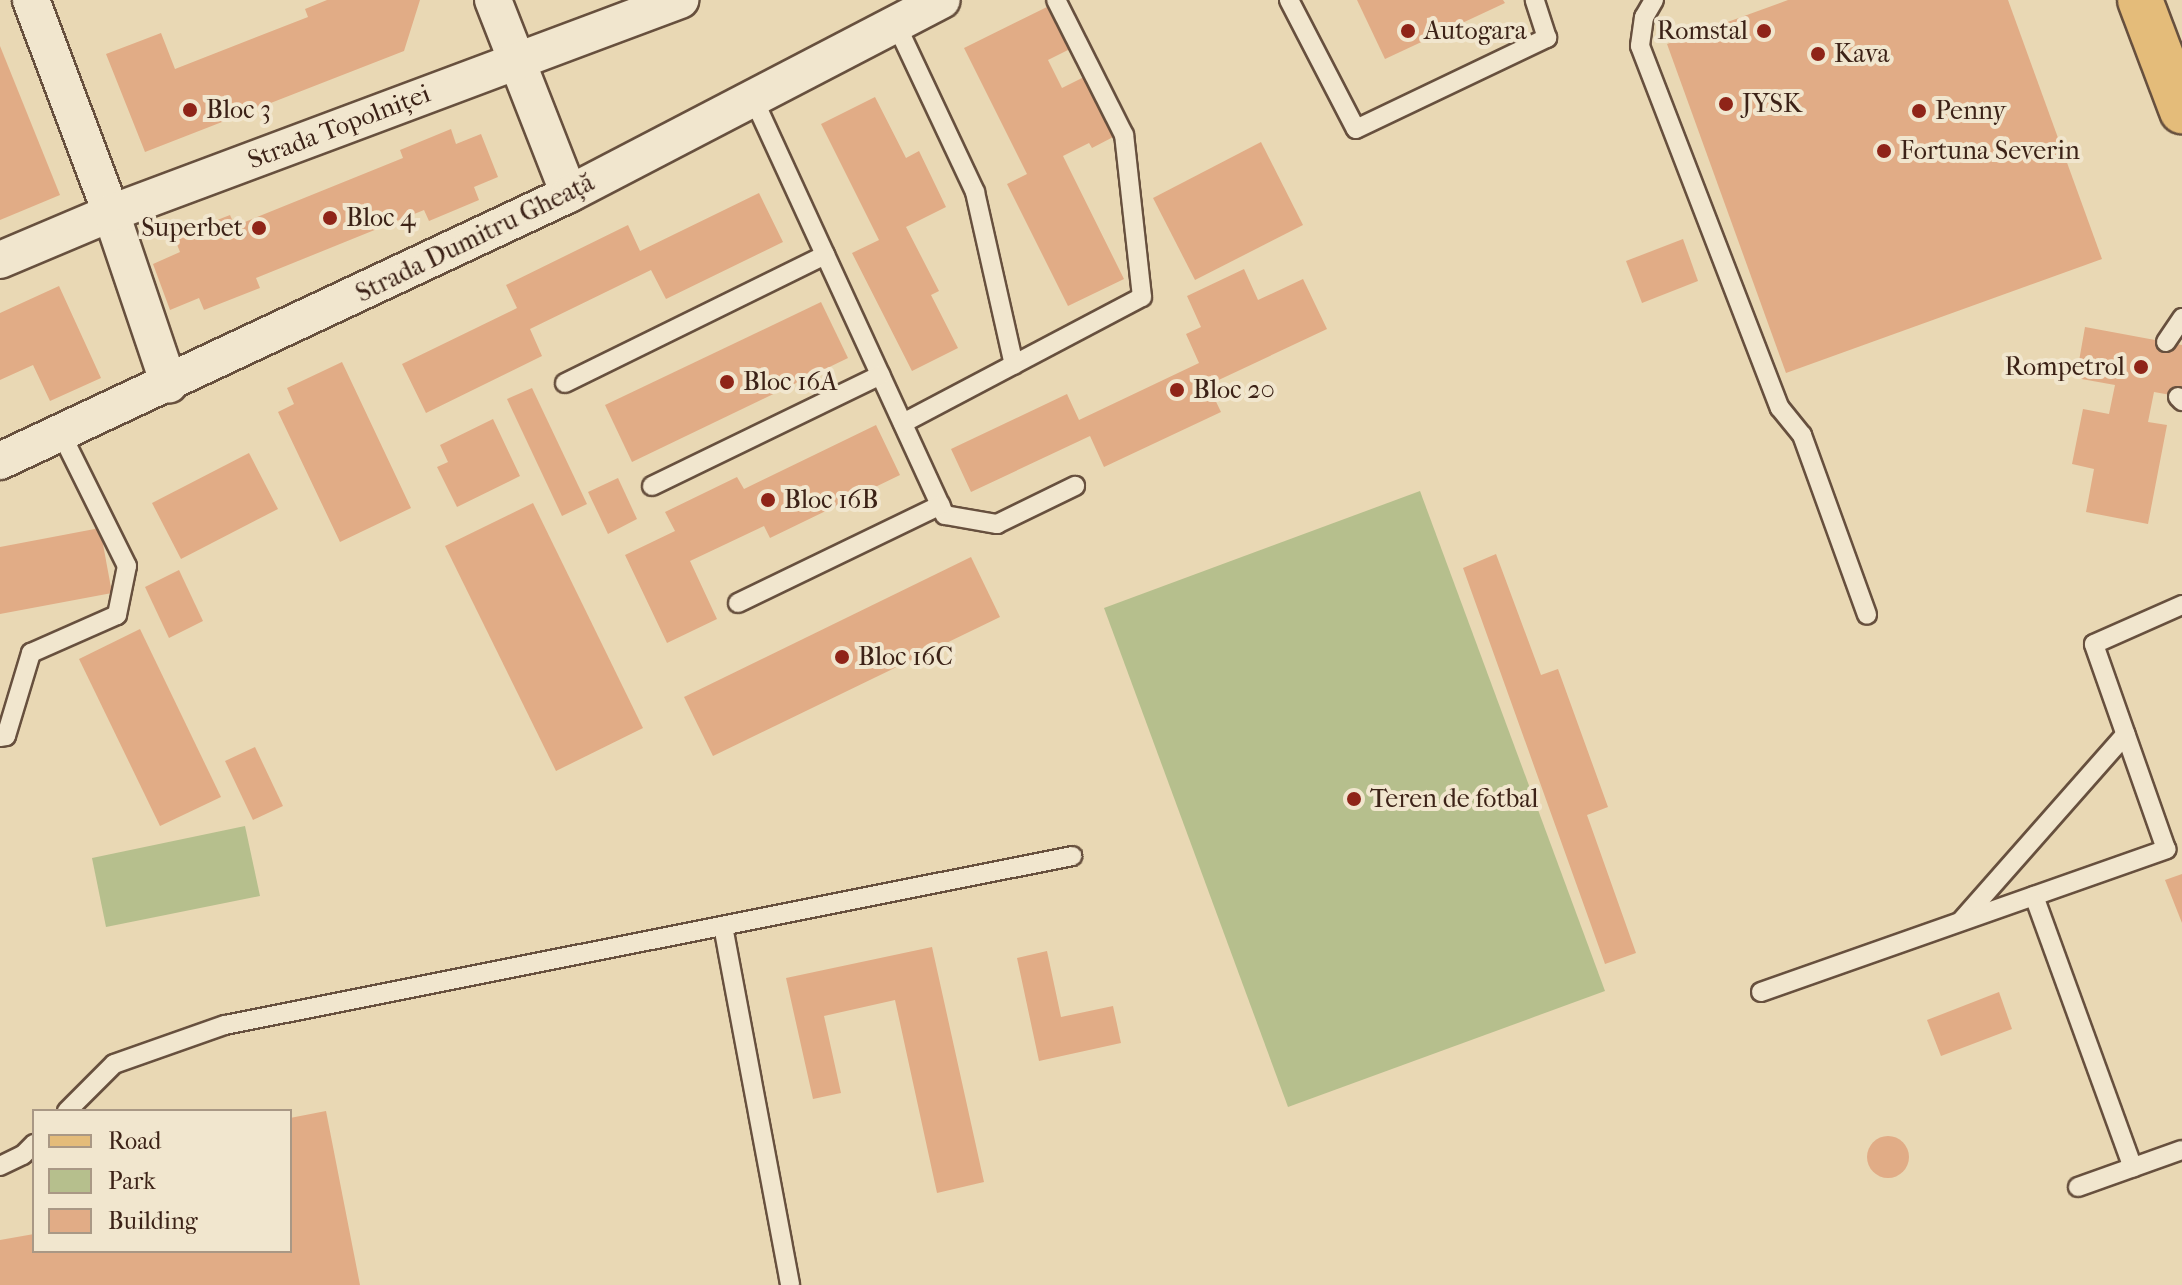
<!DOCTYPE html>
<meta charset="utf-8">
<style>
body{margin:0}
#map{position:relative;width:2182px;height:1285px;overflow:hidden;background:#e9d8b4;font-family:"IM FELL French Canon",serif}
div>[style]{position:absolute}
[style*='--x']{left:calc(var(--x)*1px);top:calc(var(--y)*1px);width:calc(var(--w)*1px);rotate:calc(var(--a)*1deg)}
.green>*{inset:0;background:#b6bf8d}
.building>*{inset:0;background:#e1ac86}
.round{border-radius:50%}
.roads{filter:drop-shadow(2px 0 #67503e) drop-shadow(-2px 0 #67503e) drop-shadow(0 2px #67503e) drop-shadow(0 -2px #67503e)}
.lane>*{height:18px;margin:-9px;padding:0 9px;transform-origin:9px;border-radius:9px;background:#f1e6ce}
.street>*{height:36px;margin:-18px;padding:0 18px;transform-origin:18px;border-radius:18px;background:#f1e6ce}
.primary>*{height:44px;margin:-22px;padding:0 22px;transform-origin:22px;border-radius:22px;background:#e4bc7a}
.dots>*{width:22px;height:22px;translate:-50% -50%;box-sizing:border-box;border:4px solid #f1e6ce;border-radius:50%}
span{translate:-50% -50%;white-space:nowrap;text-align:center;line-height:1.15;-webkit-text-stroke:8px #f1e6ce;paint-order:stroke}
.poi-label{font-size:26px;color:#3c2217}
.left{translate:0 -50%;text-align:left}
.right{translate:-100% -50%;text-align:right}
.street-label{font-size:26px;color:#3c2217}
.legend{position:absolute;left:32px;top:1109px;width:260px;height:144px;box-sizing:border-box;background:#f1e6ce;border:2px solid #a99885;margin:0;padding:10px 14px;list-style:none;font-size:24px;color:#3c2217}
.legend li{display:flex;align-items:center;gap:16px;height:40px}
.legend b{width:40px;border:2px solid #a99885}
</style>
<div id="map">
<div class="green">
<i style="clip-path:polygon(1420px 491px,1605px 991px,1288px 1107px,1104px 608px)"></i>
<i style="clip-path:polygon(245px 826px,260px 896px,106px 927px,92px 858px)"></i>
</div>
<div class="building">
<i style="clip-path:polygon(327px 0,420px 0,404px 51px,145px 152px,106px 54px,161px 33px,175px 69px,308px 17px,305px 9px)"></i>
<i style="clip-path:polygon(1357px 0,1503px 0,1505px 3px,1385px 59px)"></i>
<i style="clip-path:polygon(1788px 0,2008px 0,2102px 259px,1786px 373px,1667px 44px)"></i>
<i style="clip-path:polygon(1049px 6px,1070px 49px,1048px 60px,1062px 88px,1088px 75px,1117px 135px,1092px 148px,1089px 143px,1063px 156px,1124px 279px,1068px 306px,1007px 184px,1027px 174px,964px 48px)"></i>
<i style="clip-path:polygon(0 46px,60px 195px,0 220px)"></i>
<i style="clip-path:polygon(875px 97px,906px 158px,919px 151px,946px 207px,906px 227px,939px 291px,931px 295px,958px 348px,912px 371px,852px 253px,879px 240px,821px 124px)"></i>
<i style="clip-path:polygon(451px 129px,456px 144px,481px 134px,498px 177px,474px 187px,479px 200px,429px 221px,424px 210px,256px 278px,260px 288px,204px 310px,199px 298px,170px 310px,153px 264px,180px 252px,174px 237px,230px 215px,235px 226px,403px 158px,400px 150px)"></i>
<i style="clip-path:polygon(1261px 142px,1303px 225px,1195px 280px,1153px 198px)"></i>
<i style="clip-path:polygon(759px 193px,783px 242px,666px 299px,651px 270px,530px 329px,542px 356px,426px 413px,402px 364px,517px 308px,506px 285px,628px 225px,640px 251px)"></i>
<i style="clip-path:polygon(1683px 239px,1698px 281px,1642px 303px,1626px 261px)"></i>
<i style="clip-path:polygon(1244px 269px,1258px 300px,1303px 279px,1327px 329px,1208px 385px,1221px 412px,1104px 467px,1090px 436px,971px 492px,951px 449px,1067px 394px,1079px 420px,1199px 363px,1186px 334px,1201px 327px,1187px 296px)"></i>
<i style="clip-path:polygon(59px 286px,101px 378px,50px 401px,33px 365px,0 380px,0 313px)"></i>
<i style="clip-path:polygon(821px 302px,848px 358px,632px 462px,605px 405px)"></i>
<i style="clip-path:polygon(2085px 327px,2182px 345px,2182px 397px,2154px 392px,2148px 422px,2167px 425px,2148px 524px,2086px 512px,2094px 469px,2072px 464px,2083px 409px,2109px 414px,2115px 385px,2076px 378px)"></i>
<i style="clip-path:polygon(342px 362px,411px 508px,340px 542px,278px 412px,294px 404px,287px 388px)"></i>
<i style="clip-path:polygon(532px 388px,587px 504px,562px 516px,507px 399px)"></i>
<i style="clip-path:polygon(493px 419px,520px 476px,457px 507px,437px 467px,448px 462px,440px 445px)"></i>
<i style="clip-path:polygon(876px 425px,900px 475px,770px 538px,764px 526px,690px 561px,717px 619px,667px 643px,625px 555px,675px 531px,665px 512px,737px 477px,744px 489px)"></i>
<i style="clip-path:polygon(249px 453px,278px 509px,181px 559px,152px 503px)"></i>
<i style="clip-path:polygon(618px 478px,637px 519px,608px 534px,588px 492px)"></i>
<i style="clip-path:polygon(533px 503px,643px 728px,556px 771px,445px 546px)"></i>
<i style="clip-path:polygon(100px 528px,112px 593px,0 614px,0 547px)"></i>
<i style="clip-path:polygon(1496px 554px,1541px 675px,1558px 669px,1608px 807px,1587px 815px,1636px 953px,1605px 964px,1463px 568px)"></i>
<i style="clip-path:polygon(971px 557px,1000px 617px,713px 756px,684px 697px)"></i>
<i style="clip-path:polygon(179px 570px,203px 621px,169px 638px,145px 587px)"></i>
<i style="clip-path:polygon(140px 629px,221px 797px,160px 826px,79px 659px)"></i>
<i style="clip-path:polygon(255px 747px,283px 806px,253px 820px,225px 761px)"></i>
<i style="clip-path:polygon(2182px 874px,2182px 923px,2165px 880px)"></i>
<i style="clip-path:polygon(932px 947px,984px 1182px,937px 1193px,895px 1000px,824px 1016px,841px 1093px,813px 1099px,786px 978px)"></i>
<i style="clip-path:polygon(1047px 951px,1061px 1017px,1113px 1006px,1121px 1043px,1039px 1061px,1017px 958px)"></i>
<i style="clip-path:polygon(1999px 992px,2012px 1029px,1941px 1056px,1927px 1020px)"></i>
<i style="clip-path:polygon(326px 1111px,360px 1285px,0 1285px,0 1240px,34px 1234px,34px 1251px,290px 1251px,290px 1118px)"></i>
<i class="round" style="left:1867px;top:1136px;width:42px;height:42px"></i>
</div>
<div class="roads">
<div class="lane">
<i style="--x:1289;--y:0;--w:145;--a:62.6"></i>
<i style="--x:1356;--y:129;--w:212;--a:-25.5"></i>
<i style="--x:1547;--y:38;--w:40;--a:-108"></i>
<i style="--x:1654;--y:0;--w:20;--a:120"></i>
<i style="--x:1644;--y:17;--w:29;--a:98"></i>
<i style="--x:1640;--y:46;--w:388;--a:68.9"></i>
<i style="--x:1780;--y:408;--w:35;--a:51"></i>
<i style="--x:1802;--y:435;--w:191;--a:70.1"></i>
<i style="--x:896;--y:24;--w:186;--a:64.8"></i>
<i style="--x:975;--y:192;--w:177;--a:77.3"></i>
<i style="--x:753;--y:98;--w:459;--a:65.3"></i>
<i style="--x:945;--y:515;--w:53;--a:9.8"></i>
<i style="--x:997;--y:524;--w:87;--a:-26"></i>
<i style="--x:2166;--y:342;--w:29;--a:-56"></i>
<i style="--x:565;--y:383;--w:290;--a:-26.2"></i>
<i style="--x:2178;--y:397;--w:6;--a:45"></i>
<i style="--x:903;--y:423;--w:270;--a:-27.8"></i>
<i style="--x:1142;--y:297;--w:163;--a:-96.3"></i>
<i style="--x:1124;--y:135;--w:151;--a:-116.7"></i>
<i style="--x:652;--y:486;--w:254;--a:-25.9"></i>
<i style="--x:738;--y:603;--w:225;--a:-25.8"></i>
<i style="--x:0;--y:737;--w:6;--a:-9"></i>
<i style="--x:6;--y:736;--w:87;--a:-73.2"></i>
<i style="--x:31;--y:653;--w:94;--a:-23.8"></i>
<i style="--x:117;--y:615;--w:50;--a:-78.5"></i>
<i style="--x:127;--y:566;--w:148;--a:-116.4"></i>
<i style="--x:2034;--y:896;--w:289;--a:70"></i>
<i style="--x:1961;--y:921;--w:249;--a:-48.6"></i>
<i style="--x:723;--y:926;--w:365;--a:79.4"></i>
<i style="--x:1761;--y:992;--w:430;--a:-19.4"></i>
<i style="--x:2166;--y:849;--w:217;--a:-109.4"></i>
<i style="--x:2094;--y:644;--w:96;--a:-23.9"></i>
<i style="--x:67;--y:1111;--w:66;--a:-45"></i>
<i style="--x:114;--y:1064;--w:118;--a:-19.4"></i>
<i style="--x:225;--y:1025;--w:864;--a:-11.28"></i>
<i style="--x:0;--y:1166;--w:25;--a:-26"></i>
<i style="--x:23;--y:1155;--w:16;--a:-45"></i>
<i style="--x:2078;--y:1187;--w:110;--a:-19.6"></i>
</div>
<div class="street">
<i style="--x:31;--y:0;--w:228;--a:69.4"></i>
<i style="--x:111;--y:213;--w:181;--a:71.3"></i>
<i style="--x:493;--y:0;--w:208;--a:68.6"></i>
<i style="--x:0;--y:260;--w:121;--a:-22.9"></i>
<i style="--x:111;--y:213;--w:608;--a:-20.52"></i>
<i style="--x:0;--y:461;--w:629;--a:-25.14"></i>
<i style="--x:569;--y:194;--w:420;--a:-27.5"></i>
</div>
<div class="primary">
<i style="--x:2140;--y:0;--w:119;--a:69.3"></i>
</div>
</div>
<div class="dots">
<i style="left:1408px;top:31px;background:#8f2418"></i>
<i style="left:1764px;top:31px;background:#8f2418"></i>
<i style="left:1818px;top:54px;background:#8f2418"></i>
<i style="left:1726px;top:104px;background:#8f2418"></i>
<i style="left:190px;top:110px;background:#8f2418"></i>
<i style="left:1919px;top:111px;background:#8f2418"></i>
<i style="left:1884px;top:151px;background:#8f2418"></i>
<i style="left:330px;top:218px;background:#8f2418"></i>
<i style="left:259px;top:228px;background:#8f2418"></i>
<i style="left:2141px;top:367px;background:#8f2418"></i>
<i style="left:727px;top:382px;background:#8f2418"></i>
<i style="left:1177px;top:390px;background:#8f2418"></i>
<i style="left:768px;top:500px;background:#8f2418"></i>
<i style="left:842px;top:657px;background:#8f2418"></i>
<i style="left:1354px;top:799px;background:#8f2418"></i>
</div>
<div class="poi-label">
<span class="left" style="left:1424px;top:31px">Autogara</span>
<span class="right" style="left:1748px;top:31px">Romstal</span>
<span class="left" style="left:1834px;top:54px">Kava</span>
<span class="left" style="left:1742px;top:104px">JYSK</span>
<span class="left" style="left:206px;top:110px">Bloc 3</span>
<span class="left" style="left:1935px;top:111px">Penny</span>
<span class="left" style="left:1900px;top:151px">Fortuna Severin</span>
<span class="left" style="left:346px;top:218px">Bloc 4</span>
<span class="right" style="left:243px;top:228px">Superbet</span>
<span class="right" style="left:2125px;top:367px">Rompetrol</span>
<span class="left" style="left:743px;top:382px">Bloc 16A</span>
<span class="left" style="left:1193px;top:390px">Bloc 20</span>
<span class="left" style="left:784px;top:500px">Bloc 16B</span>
<span class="left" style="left:858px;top:657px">Bloc 16C</span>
<span class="left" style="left:1370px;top:799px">Teren de fotbal</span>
</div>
<div class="street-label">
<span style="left:339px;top:127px;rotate:-21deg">Strada Topolniței</span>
<span style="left:475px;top:238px;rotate:-26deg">Strada Dumitru Gheață</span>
</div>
<ul class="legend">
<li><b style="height:10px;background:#e4bc7a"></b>Road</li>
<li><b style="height:22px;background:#b6bf8d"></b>Park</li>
<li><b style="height:22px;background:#e1ac86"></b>Building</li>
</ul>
</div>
